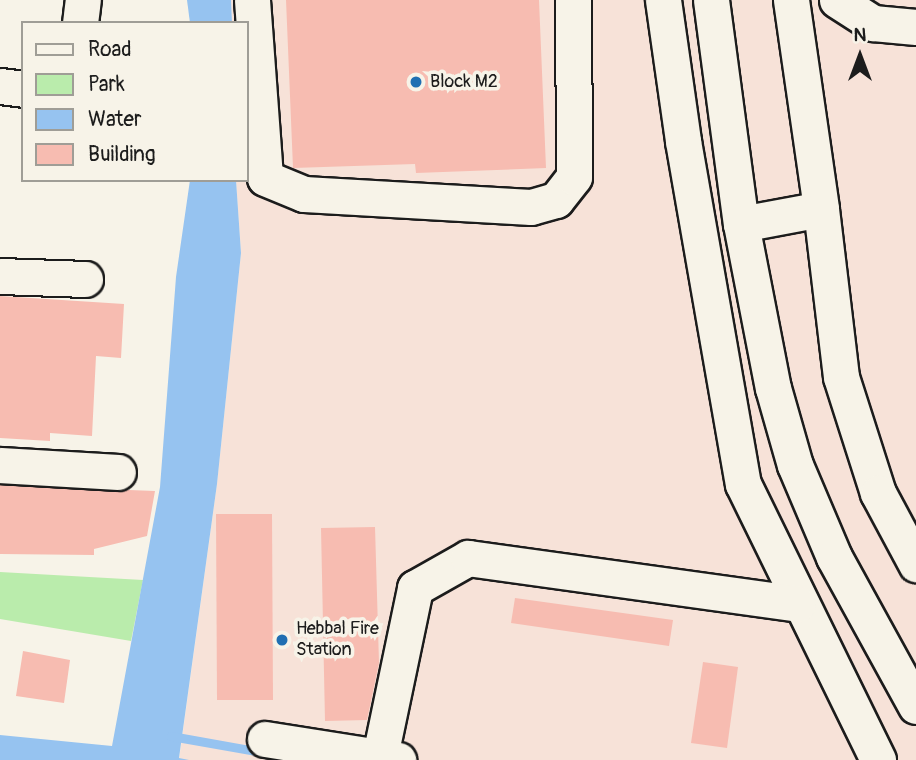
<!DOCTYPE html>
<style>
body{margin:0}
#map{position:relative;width:916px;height:760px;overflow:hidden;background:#f7f3e8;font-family:Pangolin,sans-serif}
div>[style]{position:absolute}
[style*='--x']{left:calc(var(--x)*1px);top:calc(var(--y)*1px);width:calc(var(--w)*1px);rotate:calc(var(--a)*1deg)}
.built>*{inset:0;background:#f7e2d8}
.green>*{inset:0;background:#baecac}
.water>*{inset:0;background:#96c3f0}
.stream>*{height:9px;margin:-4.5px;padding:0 4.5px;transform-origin:4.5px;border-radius:4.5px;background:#96c3f0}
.building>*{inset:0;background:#f7bcb1}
.roads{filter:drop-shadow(2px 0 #1c1c1c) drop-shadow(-2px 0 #1c1c1c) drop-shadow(0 2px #1c1c1c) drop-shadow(0 -2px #1c1c1c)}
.minor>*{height:35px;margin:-17.5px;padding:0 17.5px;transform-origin:17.5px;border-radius:17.5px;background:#f7f3e8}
.dots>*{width:19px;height:19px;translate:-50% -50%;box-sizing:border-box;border:4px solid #f7f3e8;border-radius:50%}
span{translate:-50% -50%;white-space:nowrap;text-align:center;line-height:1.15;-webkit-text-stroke:7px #f7f3e8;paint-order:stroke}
.poi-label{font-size:18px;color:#1c1c1c}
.left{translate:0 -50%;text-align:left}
.legend{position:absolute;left:21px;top:21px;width:228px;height:161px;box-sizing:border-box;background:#f7f3e8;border:2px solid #9f9d96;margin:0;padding:9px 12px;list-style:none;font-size:21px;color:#1c1c1c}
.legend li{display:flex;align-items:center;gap:14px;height:35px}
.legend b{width:35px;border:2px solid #9f9d96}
.north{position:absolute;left:825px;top:21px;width:70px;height:70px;-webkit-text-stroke:5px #f7f3e8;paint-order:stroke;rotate:0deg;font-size:19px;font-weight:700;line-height:28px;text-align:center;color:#1c1c1c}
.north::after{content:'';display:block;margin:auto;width:24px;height:32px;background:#1c1c1c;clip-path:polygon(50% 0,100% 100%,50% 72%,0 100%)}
</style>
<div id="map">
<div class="built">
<i style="clip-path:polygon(231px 0,916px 0,916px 760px,179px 760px,217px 484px,241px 253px,236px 180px,247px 180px,247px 23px,232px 23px)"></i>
</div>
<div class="green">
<i style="clip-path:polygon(0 572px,143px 580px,131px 641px,0 619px)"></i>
</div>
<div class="water">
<i style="clip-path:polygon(187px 0,231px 0,232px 23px,190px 23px)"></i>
<i style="clip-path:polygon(190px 180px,236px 180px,241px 253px,217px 484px,179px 758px,189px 760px,0 760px,0 735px,112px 746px,160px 487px,176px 277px)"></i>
</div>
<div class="stream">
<i style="--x:171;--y:736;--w:91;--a:10.1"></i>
</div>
<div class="building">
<i style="clip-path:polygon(286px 0,539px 0,546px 168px,416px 173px,415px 164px,293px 168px)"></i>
<i style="clip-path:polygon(0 296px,124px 304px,121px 358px,96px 356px,92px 436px,50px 433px,50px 441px,0 438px)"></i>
<i style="clip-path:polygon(0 485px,155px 491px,147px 536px,94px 549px,94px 555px,0 554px)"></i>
<i style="clip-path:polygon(216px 514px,272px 514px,273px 700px,217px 700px)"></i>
<i style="clip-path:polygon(375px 527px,379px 663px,367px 720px,325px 721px,321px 528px)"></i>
<i style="clip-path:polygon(515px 598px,673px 620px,669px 646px,511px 623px)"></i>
<i style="clip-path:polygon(23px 651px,70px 660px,64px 703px,16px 696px)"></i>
<i style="clip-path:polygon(703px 662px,738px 667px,727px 748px,691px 743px)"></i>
</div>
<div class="roads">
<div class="minor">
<i style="--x:252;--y:0;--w:178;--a:85.8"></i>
<i style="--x:265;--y:178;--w:42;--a:22.3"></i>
<i style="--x:304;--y:194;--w:227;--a:3.3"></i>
<i style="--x:531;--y:207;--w:26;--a:-16"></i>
<i style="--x:556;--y:200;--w:29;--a:-52"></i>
<i style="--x:574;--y:177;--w:177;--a:-90.3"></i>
<i style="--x:663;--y:0;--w:142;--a:81.9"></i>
<i style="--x:683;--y:141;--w:348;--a:80.1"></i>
<i style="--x:743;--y:484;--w:307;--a:63.9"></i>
<i style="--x:711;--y:0;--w:226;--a:82.4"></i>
<i style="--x:741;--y:224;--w:167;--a:79"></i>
<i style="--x:773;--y:388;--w:80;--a:74.1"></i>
<i style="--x:795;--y:465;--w:100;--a:67"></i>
<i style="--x:834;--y:557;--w:170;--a:61.2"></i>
<i style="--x:791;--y:0;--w:211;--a:81.8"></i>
<i style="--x:837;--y:0;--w:43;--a:32.6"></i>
<i style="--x:873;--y:23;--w:43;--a:5.3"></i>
<i style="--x:80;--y:23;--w:23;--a:-83"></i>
<i style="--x:0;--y:86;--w:23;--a:7"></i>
<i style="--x:741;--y:224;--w:81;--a:-10.6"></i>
<i style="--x:821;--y:209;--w:169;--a:83.2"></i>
<i style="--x:841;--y:377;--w:122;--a:72.3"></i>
<i style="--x:878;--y:493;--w:81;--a:61.8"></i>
<i style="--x:0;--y:276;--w:85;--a:2"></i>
<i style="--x:0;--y:465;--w:118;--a:3.4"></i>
<i style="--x:265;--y:739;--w:135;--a:9"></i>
<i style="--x:380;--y:756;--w:172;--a:-78.2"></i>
<i style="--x:415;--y:588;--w:61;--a:-29.5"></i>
<i style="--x:468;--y:558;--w:333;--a:7.9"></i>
</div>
</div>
<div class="dots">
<i style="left:416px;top:82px;background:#1f6fb2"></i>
<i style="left:282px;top:640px;background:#1f6fb2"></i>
</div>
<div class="poi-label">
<span class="left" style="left:430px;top:82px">Block M2</span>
<span class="left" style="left:296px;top:640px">Hebbal Fire<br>Station</span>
</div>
<ul class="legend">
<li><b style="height:9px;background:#f7f3e8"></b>Road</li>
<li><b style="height:19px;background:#baecac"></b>Park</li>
<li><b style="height:19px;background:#96c3f0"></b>Water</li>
<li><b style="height:19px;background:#f7bcb1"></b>Building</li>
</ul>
<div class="north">N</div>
</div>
